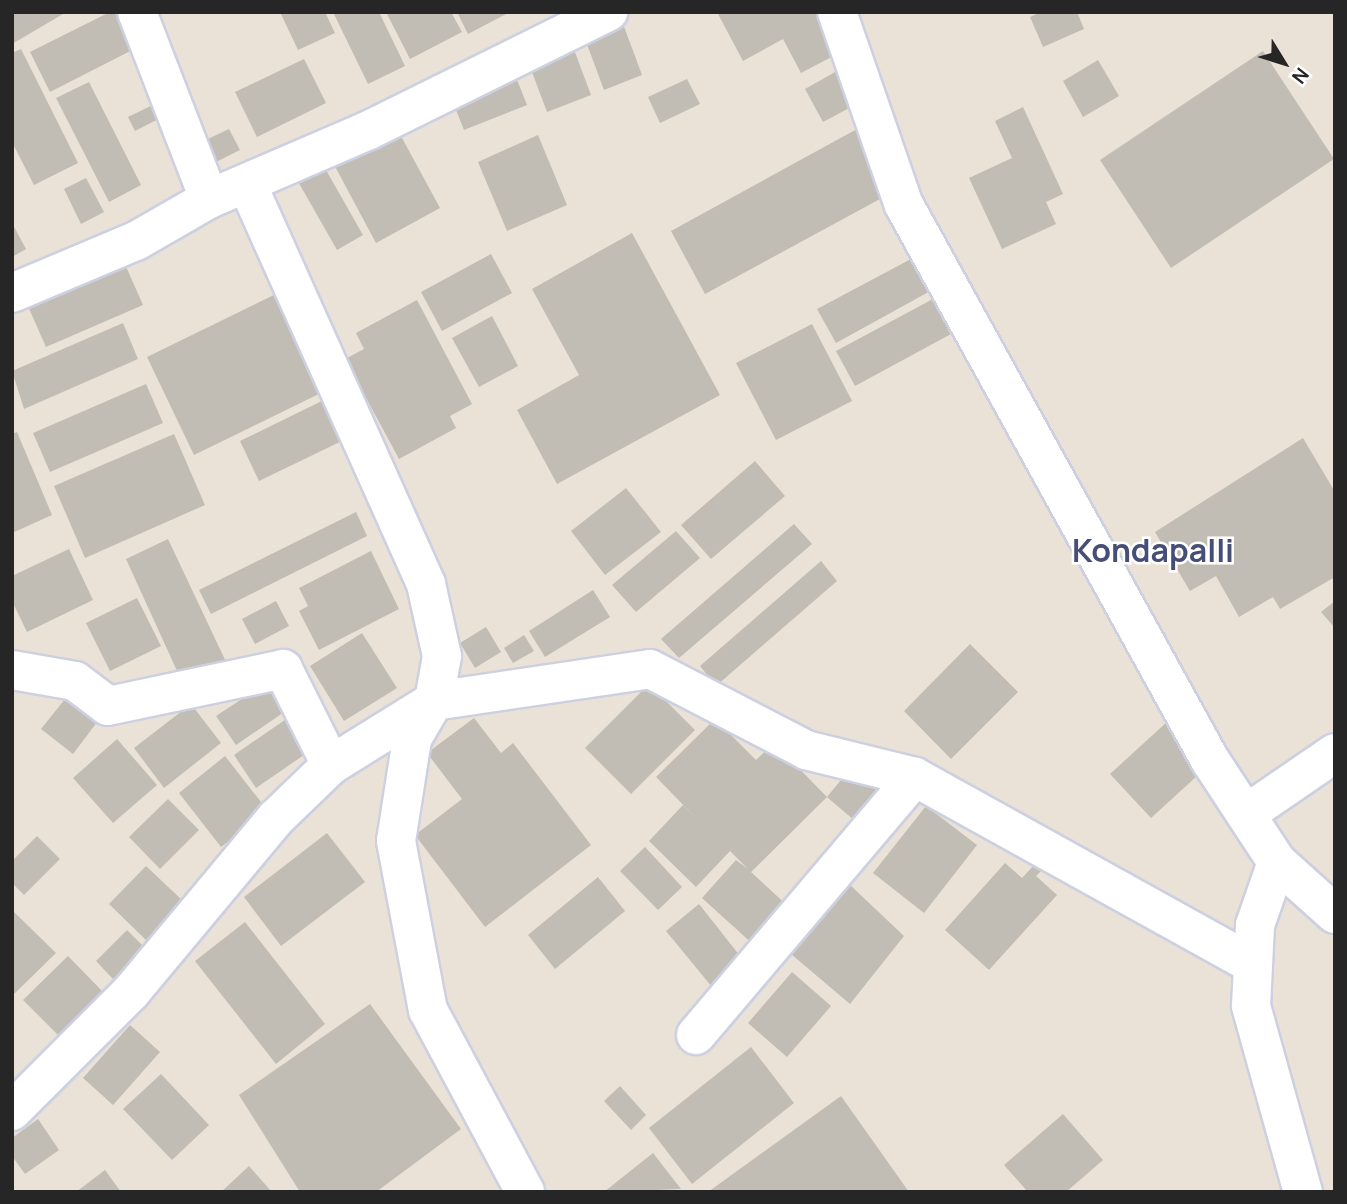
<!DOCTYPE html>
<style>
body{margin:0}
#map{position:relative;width:1347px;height:1204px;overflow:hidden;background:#eae2d7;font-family:Manrope,sans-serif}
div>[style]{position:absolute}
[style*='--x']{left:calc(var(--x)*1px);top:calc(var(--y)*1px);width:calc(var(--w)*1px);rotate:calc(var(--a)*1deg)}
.building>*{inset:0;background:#c1bcb4}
.roads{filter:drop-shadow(2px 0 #ccd0e1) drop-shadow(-2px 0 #ccd0e1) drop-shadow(0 2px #ccd0e1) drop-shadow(0 -2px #ccd0e1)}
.minor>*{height:38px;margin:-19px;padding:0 19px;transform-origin:19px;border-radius:19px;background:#fff}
.tertiary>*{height:38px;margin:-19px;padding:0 19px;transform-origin:19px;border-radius:19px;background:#fff}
span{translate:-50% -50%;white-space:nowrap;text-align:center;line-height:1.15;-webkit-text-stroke:5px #fff;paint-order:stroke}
.district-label{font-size:32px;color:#464e78;font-weight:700}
.frame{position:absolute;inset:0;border:14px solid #262626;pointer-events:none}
.north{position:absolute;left:1249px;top:28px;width:70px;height:70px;-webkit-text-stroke:5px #fff;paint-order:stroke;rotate:128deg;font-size:19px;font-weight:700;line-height:28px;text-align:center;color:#262626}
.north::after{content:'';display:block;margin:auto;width:24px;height:32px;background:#262626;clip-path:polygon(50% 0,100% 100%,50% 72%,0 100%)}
</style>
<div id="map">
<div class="building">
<i style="clip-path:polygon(12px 12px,62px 12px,63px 14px,12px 44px)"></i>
<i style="clip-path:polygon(110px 12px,127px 12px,144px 44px,50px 92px,30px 52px)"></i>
<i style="clip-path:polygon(280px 12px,325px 12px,335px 33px,298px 50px)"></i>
<i style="clip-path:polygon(333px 12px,379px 12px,405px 66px,368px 84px)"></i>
<i style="clip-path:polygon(386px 12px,451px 12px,462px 32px,410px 59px)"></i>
<i style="clip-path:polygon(457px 12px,510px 12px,468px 34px)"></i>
<i style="clip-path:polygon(717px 12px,816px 12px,839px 53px,801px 73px,783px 39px,743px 61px)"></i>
<i style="clip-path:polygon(1041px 12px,1077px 12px,1084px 29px,1043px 47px,1030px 17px)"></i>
<i style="clip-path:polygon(623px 24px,642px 75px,604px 90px,585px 39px)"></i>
<i style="clip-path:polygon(573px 47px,591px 95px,547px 112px,529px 64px)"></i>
<i style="clip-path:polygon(21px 49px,78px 163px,34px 185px,12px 142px,12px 53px)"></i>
<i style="clip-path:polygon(1263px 51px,1334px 159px,1171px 268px,1100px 160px)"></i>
<i style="clip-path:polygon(304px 59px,326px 103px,257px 137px,235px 92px)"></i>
<i style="clip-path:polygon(1098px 60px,1119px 96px,1083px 117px,1063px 81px)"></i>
<i style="clip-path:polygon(512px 67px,527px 105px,464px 130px,449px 92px)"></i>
<i style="clip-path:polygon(837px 71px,855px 105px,823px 122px,805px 89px)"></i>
<i style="clip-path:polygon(687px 79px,700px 104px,660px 123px,648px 97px)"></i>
<i style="clip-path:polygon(89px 82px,141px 185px,109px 202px,56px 98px)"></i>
<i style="clip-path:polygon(159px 102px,166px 115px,135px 131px,128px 117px)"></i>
<i style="clip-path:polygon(1023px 107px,1063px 194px,1046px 202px,1056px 224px,1002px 249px,969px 178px,1012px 158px,995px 121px)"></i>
<i style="clip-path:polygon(395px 125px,440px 208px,376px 243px,331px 159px)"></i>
<i style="clip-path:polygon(229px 129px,240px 150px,206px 167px,195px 145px)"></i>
<i style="clip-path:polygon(857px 129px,891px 193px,705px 294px,671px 231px)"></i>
<i style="clip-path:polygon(538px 135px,567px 205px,507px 231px,478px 162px)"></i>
<i style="clip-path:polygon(322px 163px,363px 235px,337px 250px,296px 178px)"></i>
<i style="clip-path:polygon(86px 178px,104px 212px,81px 224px,64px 189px)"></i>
<i style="clip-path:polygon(12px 223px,26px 249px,12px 257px)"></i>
<i style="clip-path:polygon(632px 233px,720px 395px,557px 484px,517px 410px,579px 375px,532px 289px)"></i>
<i style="clip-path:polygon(926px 251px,943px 284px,836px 343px,817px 309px)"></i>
<i style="clip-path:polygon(491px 254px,512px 293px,442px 331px,421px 292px)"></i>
<i style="clip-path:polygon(124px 262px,143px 305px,46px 347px,27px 304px)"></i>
<i style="clip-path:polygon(284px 290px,331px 388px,194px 455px,147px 357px)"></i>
<i style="clip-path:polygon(946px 292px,964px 327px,855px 386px,836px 351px)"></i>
<i style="clip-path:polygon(417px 300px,472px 404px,450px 416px,456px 428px,399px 459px,345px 359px,364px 349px,356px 333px)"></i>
<i style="clip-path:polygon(492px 316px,518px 366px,479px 387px,452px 338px)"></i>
<i style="clip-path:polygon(123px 323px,138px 359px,24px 409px,12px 371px)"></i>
<i style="clip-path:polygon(812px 324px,852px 401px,776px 440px,736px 363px)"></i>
<i style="clip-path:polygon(146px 384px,163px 423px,50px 472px,33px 433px)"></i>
<i style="clip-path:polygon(328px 398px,348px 438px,259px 481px,240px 441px)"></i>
<i style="clip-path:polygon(17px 432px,52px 515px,12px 533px,12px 434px)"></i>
<i style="clip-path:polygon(174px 434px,205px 505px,85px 558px,54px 486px)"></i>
<i style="clip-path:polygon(1303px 438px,1335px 492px,1335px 577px,1280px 609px,1273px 597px,1239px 617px,1216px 576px,1190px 591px,1155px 532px)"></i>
<i style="clip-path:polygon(755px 461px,785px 496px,711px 559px,681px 525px)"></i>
<i style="clip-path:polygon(626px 488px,661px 532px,605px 575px,571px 531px)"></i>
<i style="clip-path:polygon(356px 512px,367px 536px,211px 614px,199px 590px)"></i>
<i style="clip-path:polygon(794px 524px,812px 544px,679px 658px,661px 639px)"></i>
<i style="clip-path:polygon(676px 531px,700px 558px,636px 612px,612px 585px)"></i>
<i style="clip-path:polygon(168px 539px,227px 664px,183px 684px,126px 559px)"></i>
<i style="clip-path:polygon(69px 549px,93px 600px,27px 632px,12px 601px,12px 576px)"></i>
<i style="clip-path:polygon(371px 551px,399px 609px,319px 650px,299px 611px,308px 606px,299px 588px)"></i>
<i style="clip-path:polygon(821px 561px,837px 581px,716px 686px,700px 666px)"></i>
<i style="clip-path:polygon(593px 590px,610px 617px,545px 657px,529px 631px)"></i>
<i style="clip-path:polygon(137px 598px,161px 646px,110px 671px,86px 623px)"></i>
<i style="clip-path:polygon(276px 601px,289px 626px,255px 644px,242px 619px)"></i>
<i style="clip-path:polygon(1335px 601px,1335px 628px,1321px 612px)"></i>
<i style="clip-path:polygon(486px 627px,501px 652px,475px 668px,460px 643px)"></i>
<i style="clip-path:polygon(362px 633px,397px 688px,344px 721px,310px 666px)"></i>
<i style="clip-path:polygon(524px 635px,534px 651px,513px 663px,504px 648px)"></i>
<i style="clip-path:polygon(970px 644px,1018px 692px,951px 759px,904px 711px)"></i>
<i style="clip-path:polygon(271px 680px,290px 708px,236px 745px,216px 716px)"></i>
<i style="clip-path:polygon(649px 684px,695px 730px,631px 794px,585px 748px)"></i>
<i style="clip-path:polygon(73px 689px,104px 713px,73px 754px,41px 729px)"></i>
<i style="clip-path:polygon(191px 704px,221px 743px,164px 788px,134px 748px)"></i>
<i style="clip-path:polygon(295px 713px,317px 746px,256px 788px,234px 755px)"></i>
<i style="clip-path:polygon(474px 718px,501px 753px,513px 743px,591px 845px,485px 927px,415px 835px,462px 799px,427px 753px)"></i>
<i style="clip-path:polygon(715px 719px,756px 760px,774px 743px,827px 797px,751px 872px,790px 908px,755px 946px,702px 898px,736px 860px,748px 869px,730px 851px,696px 887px,649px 841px,683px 805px,696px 818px,656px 777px)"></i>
<i style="clip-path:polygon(1168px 721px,1208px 766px,1151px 818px,1110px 774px)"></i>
<i style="clip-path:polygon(117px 739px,157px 785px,113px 823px,73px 778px)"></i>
<i style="clip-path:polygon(225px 756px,268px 811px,221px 847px,179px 793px)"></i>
<i style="clip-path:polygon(854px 764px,890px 794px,862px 827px,827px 797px)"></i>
<i style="clip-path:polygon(168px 799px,199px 830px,160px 869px,129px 837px)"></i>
<i style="clip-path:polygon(926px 806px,977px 845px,924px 913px,873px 873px)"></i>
<i style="clip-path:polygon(327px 833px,365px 882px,281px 946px,244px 897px)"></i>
<i style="clip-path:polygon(37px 836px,60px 859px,24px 895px,12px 883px,12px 861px)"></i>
<i style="clip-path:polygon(645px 847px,682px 887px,658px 910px,620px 871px)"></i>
<i style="clip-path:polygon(1005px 863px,1022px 878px,1035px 864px,1042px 870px,1036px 876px,1057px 895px,989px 970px,945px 930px)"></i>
<i style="clip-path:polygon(146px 866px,183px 901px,146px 940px,109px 904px)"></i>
<i style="clip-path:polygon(598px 877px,625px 911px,555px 969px,528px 935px)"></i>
<i style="clip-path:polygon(849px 884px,904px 936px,850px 1004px,791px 954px)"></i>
<i style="clip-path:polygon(699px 904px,744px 961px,712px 987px,666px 931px)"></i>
<i style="clip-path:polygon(12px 910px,56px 953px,14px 994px,12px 992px)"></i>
<i style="clip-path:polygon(245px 922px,325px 1024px,276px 1064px,195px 961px)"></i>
<i style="clip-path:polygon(127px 930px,145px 948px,113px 979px,96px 961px)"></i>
<i style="clip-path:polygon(68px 956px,103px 992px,59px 1036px,23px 1000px)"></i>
<i style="clip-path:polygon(792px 972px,831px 1006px,787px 1057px,748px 1023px)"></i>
<i style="clip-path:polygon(370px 1004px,461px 1129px,376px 1192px,300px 1192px,239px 1095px)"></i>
<i style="clip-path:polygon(130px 1025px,160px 1052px,113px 1105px,83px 1078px)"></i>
<i style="clip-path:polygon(751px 1047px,794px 1103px,692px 1184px,649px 1128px)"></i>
<i style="clip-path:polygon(161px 1074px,209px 1125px,172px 1160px,123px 1109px)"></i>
<i style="clip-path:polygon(620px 1086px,646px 1115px,631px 1130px,604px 1101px)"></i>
<i style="clip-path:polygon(841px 1096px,909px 1192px,708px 1192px)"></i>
<i style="clip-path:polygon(1063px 1114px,1103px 1160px,1066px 1192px,1028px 1192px,1004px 1165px)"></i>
<i style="clip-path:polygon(38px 1119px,59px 1150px,25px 1174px,12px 1156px,12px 1138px)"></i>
<i style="clip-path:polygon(653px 1153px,681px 1189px,604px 1192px)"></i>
<i style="clip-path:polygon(249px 1166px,272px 1192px,221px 1192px)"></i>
<i style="clip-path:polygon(105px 1170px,121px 1192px,76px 1192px)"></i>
</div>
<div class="roads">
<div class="minor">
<i style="--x:137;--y:12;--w:200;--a:68.9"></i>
<i style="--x:837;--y:12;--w:204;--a:70.9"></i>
<i style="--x:904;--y:205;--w:634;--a:61.13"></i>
<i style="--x:1210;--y:760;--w:122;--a:56.7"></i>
<i style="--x:1277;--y:862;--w:78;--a:41.9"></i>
<i style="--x:248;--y:186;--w:436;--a:65.9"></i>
<i style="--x:426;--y:584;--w:74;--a:77.5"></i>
<i style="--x:442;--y:656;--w:46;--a:100.1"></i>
<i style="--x:434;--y:701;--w:44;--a:120.1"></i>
<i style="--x:412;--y:739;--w:103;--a:98.9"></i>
<i style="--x:396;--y:841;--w:172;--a:79.3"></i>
<i style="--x:428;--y:1010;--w:206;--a:61.9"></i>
<i style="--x:12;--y:670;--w:64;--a:9.9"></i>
<i style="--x:75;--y:681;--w:41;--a:37.1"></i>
<i style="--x:108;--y:706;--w:179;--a:-11.9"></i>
<i style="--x:283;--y:669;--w:107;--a:63.4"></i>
<i style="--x:1246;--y:814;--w:108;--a:-34.4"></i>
<i style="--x:1277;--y:862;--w:67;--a:109.2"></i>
<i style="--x:1255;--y:925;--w:81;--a:92.8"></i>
<i style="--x:1251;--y:1006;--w:193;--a:74.4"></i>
<i style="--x:696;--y:1035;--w:338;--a:-49.7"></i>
<i style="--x:12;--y:1111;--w:168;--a:-45"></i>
<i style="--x:131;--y:992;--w:226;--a:-50.2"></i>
<i style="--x:276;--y:818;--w:76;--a:-43.9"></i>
<i style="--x:331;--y:765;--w:121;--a:-31.9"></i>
<i style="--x:434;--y:701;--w:218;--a:-8.4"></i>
<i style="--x:650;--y:669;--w:176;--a:27.4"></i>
<i style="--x:806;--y:750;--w:112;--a:13.9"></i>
<i style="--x:915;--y:777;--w:386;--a:29"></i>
</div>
<div class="tertiary">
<i style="--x:12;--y:293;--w:134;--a:-22.8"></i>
<i style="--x:136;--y:241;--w:84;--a:-29.9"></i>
<i style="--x:209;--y:199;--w:174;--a:-23.3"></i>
<i style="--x:369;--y:130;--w:267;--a:-26.3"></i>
</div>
</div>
<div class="district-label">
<span style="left:1153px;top:550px">Kondapalli</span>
</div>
<div class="frame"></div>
<div class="north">N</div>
</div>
